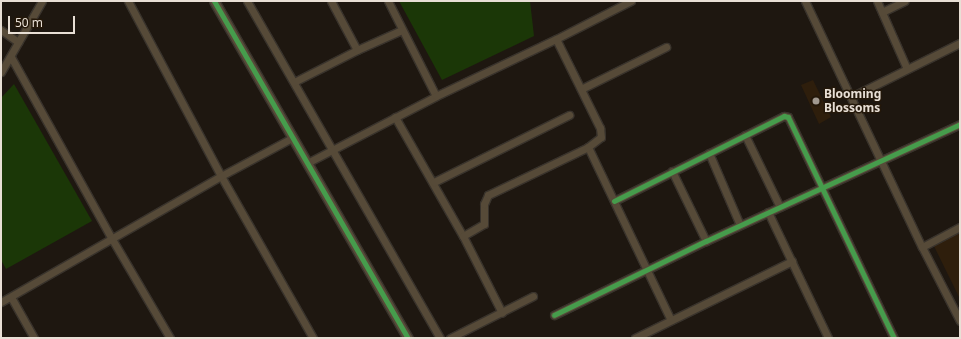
<!DOCTYPE html>
<style>
body{margin:0}
#map{position:relative;width:961px;height:339px;overflow:hidden;background:#1e1710;font-family:"Noto Sans",sans-serif}
div>[style]{position:absolute}
[style*='--x']{left:calc(var(--x)*1px);top:calc(var(--y)*1px);width:calc(var(--w)*1px);rotate:calc(var(--a)*1deg)}
.built>*{inset:0;background:#2e1e0c}
.green>*{inset:0;background:#1b3707}
.roads{filter:drop-shadow(1px 0 #39332c) drop-shadow(-1px 0 #39332c) drop-shadow(0 1px #39332c) drop-shadow(0 -1px #39332c)}
.minor>*{height:7px;margin:-3.5px;padding:0 3.5px;transform-origin:3.5px;border-radius:3.5px;background:#564a38}
.tertiary>*{height:9px;margin:-4.5px;padding:0 4.5px;transform-origin:4.5px;border-radius:4.5px;background:#564a38}
.cycleway>*{height:5px;margin:-2.5px;padding:0 2.5px;transform-origin:2.5px;border-radius:2.5px;background:#469c4c}
.dots>*{width:11px;height:11px;translate:-50% -50%;box-sizing:border-box;border:2px solid #24180a;border-radius:50%}
span{translate:-50% -50%;white-space:nowrap;text-align:center;line-height:1.15;-webkit-text-stroke:3px #24180a;paint-order:stroke}
.poi-label{font-size:12px;color:#e8dfd5;font-weight:700}
.left{translate:0 -50%;text-align:left}
.frame{position:absolute;inset:0;border:2px solid #e8dfd5;pointer-events:none}
.scale{position:absolute;left:8px;top:16px;width:67px;height:18px;box-sizing:border-box;border:2px solid #e8dfd5;border-top:0;padding-left:5px;font-size:12px;line-height:14px;white-space:nowrap;color:#e8dfd5;-webkit-text-stroke:3px #24180a;paint-order:stroke}
</style>
<div id="map">
<div class="built">
<i style="clip-path:polygon(813px 80px,831px 117px,819px 124px,801px 85px)"></i>
<i style="clip-path:polygon(960px 226px,960px 299px,931px 240px)"></i>
</div>
<div class="green">
<i style="clip-path:polygon(399px 1px,530px 1px,534px 36px,442px 80px)"></i>
<i style="clip-path:polygon(14px 84px,92px 221px,6px 269px,1px 260px,1px 98px)"></i>
</div>
<div class="roads">
<div class="minor">
<i style="--x:128;--y:1;--w:198;--a:62"></i>
<i style="--x:221;--y:176;--w:186;--a:60.4"></i>
<i style="--x:247;--y:1;--w:388;--a:60.2"></i>
<i style="--x:331;--y:1;--w:55;--a:62"></i>
<i style="--x:388;--y:1;--w:106;--a:63.2"></i>
<i style="--x:805;--y:1;--w:272;--a:64.6"></i>
<i style="--x:922;--y:247;--w:83;--a:62.8"></i>
<i style="--x:877;--y:1;--w:74;--a:66.2"></i>
<i style="--x:882;--y:12;--w:25;--a:-26"></i>
<i style="--x:1;--y:30;--w:21;--a:35"></i>
<i style="--x:11;--y:57;--w:208;--a:61"></i>
<i style="--x:112;--y:239;--w:115;--a:59.6"></i>
<i style="--x:1;--y:72;--w:82;--a:-60"></i>
<i style="--x:294;--y:82;--w:71;--a:-26.9"></i>
<i style="--x:357;--y:50;--w:49;--a:-24"></i>
<i style="--x:581;--y:89;--w:95;--a:-26.3"></i>
<i style="--x:851;--y:97;--w:122;--a:-26.4"></i>
<i style="--x:395;--y:117;--w:137;--a:60.3"></i>
<i style="--x:463;--y:236;--w:86;--a:63.1"></i>
<i style="--x:745;--y:135;--w:80;--a:64.1"></i>
<i style="--x:588;--y:147;--w:192;--a:64.4"></i>
<i style="--x:709;--y:153;--w:78;--a:66.7"></i>
<i style="--x:307;--y:163;--w:145;--a:-27.4"></i>
<i style="--x:436;--y:96;--w:133;--a:-25.4"></i>
<i style="--x:556;--y:39;--w:84;--a:-26.9"></i>
<i style="--x:672;--y:171;--w:78;--a:64.1"></i>
<i style="--x:434;--y:182;--w:151;--a:-26.4"></i>
<i style="--x:614;--y:201;--w:190;--a:-26.6"></i>
<i style="--x:784;--y:116;--w:4;--a:14"></i>
<i style="--x:788;--y:117;--w:245;--a:64.4"></i>
<i style="--x:768;--y:212;--w:140;--a:64.5"></i>
<i style="--x:463;--y:236;--w:24;--a:-30"></i>
<i style="--x:484;--y:224;--w:20;--a:-90"></i>
<i style="--x:484;--y:204;--w:10;--a:-66"></i>
<i style="--x:488;--y:195;--w:111;--a:-25.6"></i>
<i style="--x:588;--y:147;--w:16;--a:-38"></i>
<i style="--x:601;--y:137;--w:9;--a:-96"></i>
<i style="--x:600;--y:128;--w:99;--a:-116.3"></i>
<i style="--x:922;--y:247;--w:43;--a:-27.8"></i>
<i style="--x:11;--y:297;--w:47;--a:60.7"></i>
<i style="--x:1;--y:302;--w:254;--a:-29.8"></i>
<i style="--x:221;--y:176;--w:81;--a:-28.2"></i>
<i style="--x:554;--y:315;--w:169;--a:-26"></i>
<i style="--x:706;--y:241;--w:280;--a:-24.7"></i>
<i style="--x:450;--y:338;--w:93;--a:-26.8"></i>
<i style="--x:635;--y:338;--w:175;--a:-26.1"></i>
</div>
<div class="tertiary">
<i style="--x:214;--y:1;--w:389;--a:60.1"></i>
</div>
</div>
<div class="cycleway">
<i style="--x:214;--y:1;--w:389;--a:60.1"></i>
<i style="--x:614;--y:201;--w:190;--a:-26.6"></i>
<i style="--x:784;--y:116;--w:4;--a:14"></i>
<i style="--x:788;--y:117;--w:245;--a:64.4"></i>
<i style="--x:554;--y:315;--w:169;--a:-26"></i>
<i style="--x:706;--y:241;--w:280;--a:-24.7"></i>
</div>
<div class="dots">
<i style="left:816px;top:101px;background:#a19990"></i>
</div>
<div class="poi-label">
<span class="left" style="left:824px;top:101px">Blooming<br>Blossoms</span>
</div>
<div class="frame"></div>
<div class="scale">50 m</div>
</div>
